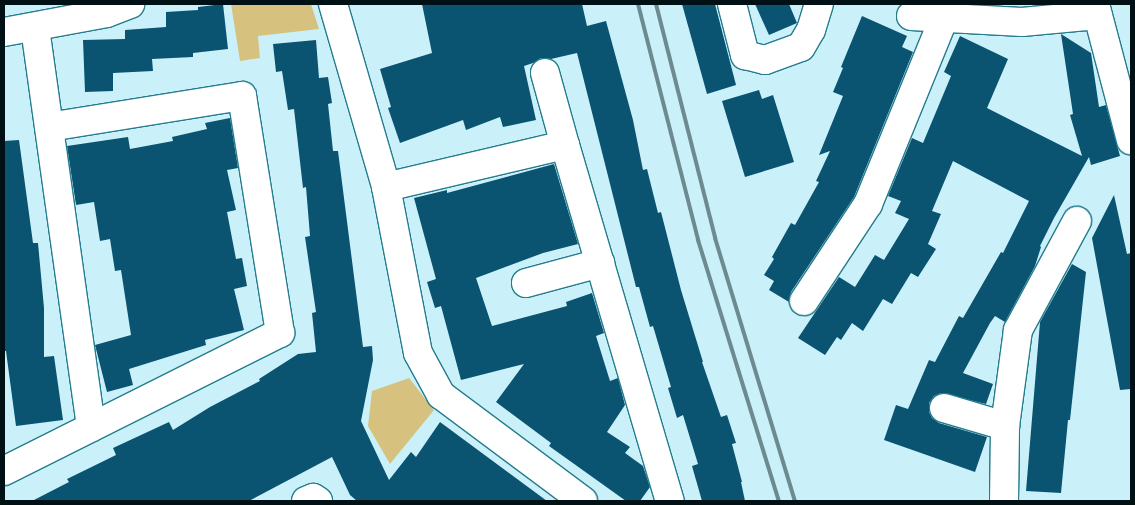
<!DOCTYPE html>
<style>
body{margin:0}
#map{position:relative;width:1135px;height:505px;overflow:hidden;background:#caf1fa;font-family:Signika,sans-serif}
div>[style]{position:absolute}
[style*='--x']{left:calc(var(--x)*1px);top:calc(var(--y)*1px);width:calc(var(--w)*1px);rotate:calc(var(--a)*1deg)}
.green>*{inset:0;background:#d6c27e}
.building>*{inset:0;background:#0a5371}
.roads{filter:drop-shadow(1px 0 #247c8d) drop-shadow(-1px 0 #247c8d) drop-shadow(0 1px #247c8d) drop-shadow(0 -1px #247c8d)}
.minor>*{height:28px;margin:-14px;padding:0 14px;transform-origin:14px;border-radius:14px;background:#fff}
.major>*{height:28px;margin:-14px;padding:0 14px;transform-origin:14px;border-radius:14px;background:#fff}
.rail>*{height:4px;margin:-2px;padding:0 2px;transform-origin:2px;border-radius:2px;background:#6d8a91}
span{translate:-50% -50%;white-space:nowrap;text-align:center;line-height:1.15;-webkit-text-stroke:5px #e7faff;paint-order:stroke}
.frame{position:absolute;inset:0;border:5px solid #001116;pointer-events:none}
</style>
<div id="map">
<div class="green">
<i style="clip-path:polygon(231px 4px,311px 4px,319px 29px,258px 36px,260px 58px,240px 61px)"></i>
<i style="clip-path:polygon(409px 378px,434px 410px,390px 464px,368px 426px,372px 391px)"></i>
</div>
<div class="building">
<i style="clip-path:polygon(223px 4px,228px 49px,193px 53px,193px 57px,152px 59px,153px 71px,113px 73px,113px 91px,85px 92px,83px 40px,125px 39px,125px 30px,166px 27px,166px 12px,198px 10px,198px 7px)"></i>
<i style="clip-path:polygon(422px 4px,582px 4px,587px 26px,606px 21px,633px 120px,643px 170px,647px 169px,658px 213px,661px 212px,681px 290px,703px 362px,702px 362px,721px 417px,727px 415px,736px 443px,732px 444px,742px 482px,741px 482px,745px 501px,702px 501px,692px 466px,698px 464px,683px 415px,677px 418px,668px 388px,671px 387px,653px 326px,650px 327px,639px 287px,636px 287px,577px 53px,551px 59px,541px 58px,533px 63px,524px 66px,536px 120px,503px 127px,500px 117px,466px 130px,463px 120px,400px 143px,388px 108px,391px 107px,380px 69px,432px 53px)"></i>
<i style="clip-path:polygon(682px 4px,715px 4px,736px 85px,707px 94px)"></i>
<i style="clip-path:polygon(755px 4px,789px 4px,797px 23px,769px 35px)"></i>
<i style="clip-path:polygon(862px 16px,907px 36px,902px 47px,913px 52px,854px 197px,791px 292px,789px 302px,769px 290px,774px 281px,764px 275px,774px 259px,772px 257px,791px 223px,795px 225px,819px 182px,816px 181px,830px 151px,819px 155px,843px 96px,833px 92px,843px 68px,841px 67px)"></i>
<i style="clip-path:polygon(1061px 34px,1091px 53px,1099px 107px,1106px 105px,1120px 156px,1091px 165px,1089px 157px,1054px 218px,1040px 246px,1041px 247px,1035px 266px,1005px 322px,995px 316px,990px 323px,963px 373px,993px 384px,986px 404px,941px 393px,934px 396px,929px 403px,929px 412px,932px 418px,939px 423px,987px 437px,975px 472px,884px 440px,896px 405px,908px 409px,929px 360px,935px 362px,959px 316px,963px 318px,1001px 252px,1003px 253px,1029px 201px,953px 161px,932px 211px,941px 214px,928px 244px,936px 249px,918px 277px,911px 273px,892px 304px,883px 299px,863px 331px,852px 323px,841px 340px,837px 337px,825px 355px,798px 338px,839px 277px,855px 287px,875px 255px,884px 260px,909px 219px,895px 213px,901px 201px,888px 196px,912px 138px,923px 143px,951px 76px,944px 72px,960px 36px,1008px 59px,987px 108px,1082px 156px,1070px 115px,1073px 114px)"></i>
<i style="clip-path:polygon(316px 40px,319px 78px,328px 77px,332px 103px,328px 104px,333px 151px,338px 151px,363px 347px,372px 346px,373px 360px,361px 421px,389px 480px,411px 452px,416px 457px,440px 422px,547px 501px,357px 501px,350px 495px,332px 457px,249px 501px,32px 501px,69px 482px,67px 479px,116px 455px,113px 448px,169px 422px,173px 430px,210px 407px,260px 381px,259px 379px,298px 354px,316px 352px,312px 313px,316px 312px,305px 237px,310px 236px,306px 187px,303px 188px,294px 109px,288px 110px,282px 71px,276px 72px,273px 44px)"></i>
<i style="clip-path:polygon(759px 90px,762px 99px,773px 95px,794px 162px,745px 177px,722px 101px)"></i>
<i style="clip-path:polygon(230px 118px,238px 168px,227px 170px,236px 210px,227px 212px,236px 259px,242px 258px,247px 286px,234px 289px,244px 330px,205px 340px,206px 345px,129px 369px,133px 385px,107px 392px,95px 345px,131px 335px,121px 270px,115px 271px,110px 239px,100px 241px,94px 202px,76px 205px,67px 146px,128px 137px,130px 149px,173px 141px,172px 137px,207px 129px,205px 123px)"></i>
<i style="clip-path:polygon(19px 140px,33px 243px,38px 243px,44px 308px,44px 357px,54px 356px,63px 420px,16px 426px,6px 351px,4px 351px,4px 141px)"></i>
<i style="clip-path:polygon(554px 164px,578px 244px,543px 253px,476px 278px,492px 326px,567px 306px,566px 302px,592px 293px,604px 333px,596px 336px,610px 381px,618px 378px,625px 405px,607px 432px,630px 447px,625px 453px,643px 466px,650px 487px,640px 501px,626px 501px,549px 446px,551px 443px,496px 402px,524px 364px,461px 380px,441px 306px,435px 308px,427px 282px,436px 279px,414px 198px,447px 190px,447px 193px)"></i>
<i style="clip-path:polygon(1114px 195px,1127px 254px,1131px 253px,1131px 389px,1120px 390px,1092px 238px)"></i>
<i style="clip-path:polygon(1072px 264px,1086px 272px,1070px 420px,1068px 420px,1061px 493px,1026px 491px,1040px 322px)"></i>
</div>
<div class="roads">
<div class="minor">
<i style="--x:333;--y:4;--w:191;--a:73.8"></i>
<i style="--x:386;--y:187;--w:169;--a:79.1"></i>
<i style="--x:418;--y:353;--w:48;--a:61.3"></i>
<i style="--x:441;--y:395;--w:177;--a:36.7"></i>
<i style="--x:732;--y:4;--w:53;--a:75.7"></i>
<i style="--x:745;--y:55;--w:21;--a:14"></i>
<i style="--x:765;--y:60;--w:38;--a:-20"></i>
<i style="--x:801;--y:47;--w:20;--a:-60"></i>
<i style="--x:811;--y:30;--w:27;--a:-73"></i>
<i style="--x:911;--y:16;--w:111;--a:3.1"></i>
<i style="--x:1022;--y:22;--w:76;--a:-5.3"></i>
<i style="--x:35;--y:28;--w:403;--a:82"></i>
<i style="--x:4;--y:32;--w:105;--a:-10.5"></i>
<i style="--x:107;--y:13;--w:25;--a:-21"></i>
<i style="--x:545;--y:73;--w:75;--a:74.5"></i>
<i style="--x:386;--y:187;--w:184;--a:-13.2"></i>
<i style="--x:565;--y:145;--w:371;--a:73.6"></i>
<i style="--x:526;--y:283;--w:77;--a:-15.1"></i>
<i style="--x:804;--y:301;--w:116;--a:-56.6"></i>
<i style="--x:868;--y:204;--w:201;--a:-67.8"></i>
<i style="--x:944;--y:408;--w:64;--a:16.4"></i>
<i style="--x:4;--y:471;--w:309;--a:-26.6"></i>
<i style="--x:280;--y:333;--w:240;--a:-99.1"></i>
<i style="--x:242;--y:96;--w:195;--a:170.9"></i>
<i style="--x:306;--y:501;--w:8;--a:-23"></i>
<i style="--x:313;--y:498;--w:6;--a:31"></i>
<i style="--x:1004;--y:501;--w:75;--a:-89.2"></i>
<i style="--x:1005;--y:426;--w:97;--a:-82.3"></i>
<i style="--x:1018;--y:330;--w:124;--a:-61.6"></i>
</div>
<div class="major">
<i style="--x:1095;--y:4;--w:141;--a:75.2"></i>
</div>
</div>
<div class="rail">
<i style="--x:638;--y:4;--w:244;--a:75.7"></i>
<i style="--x:698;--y:240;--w:273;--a:72.8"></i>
<i style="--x:656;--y:4;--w:241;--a:75.8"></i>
<i style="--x:715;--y:238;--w:275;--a:73.1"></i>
</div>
<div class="frame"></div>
</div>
